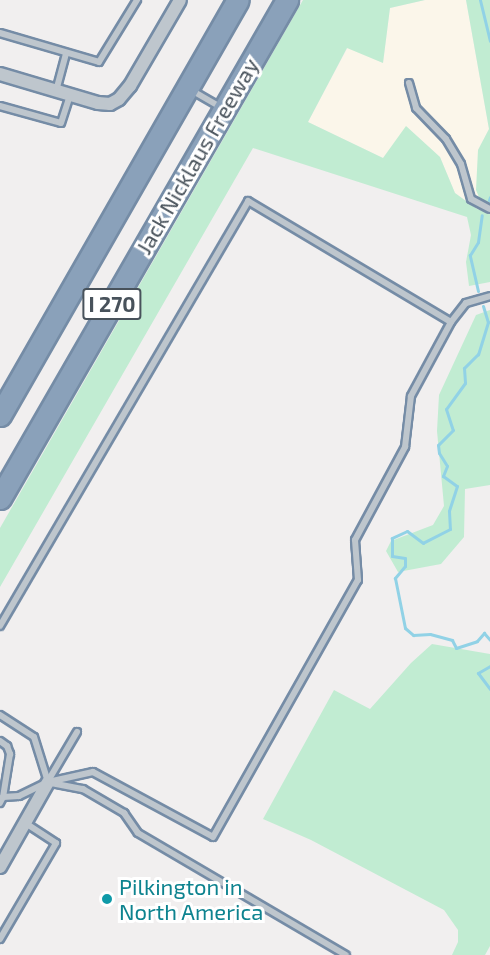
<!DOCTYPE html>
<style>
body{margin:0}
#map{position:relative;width:490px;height:955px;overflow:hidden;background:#f1efef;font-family:"Exo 2",sans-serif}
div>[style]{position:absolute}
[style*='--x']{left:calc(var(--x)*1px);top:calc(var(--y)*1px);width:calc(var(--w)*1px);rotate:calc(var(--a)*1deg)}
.commercial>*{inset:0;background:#fbf6ea}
.green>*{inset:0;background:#c1ecd2}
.stream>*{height:3px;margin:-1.5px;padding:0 1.5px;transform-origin:1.5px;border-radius:1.5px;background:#91d2e6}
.roads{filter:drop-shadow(2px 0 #758ca6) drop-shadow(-2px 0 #758ca6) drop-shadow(0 2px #758ca6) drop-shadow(0 -2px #758ca6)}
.lane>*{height:6px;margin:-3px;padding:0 3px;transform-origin:3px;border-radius:3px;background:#bec6cd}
.street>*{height:12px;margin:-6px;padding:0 6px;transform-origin:6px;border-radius:6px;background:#bec6cd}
.highway>*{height:21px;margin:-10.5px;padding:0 10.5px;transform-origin:10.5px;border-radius:10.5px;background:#8aa1ba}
.dots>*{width:16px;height:16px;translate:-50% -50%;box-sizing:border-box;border:3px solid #fff;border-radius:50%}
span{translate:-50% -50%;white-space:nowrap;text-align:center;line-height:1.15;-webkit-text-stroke:6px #fff;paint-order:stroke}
.shield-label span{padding:2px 4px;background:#fff;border:2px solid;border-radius:4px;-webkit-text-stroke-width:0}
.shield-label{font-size:21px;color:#48525b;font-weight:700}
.street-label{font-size:22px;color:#48525b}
.culture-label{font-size:22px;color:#0d838f}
.left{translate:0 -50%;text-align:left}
</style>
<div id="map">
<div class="commercial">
<i style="clip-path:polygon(425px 0,466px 0,489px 129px,478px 150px,481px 202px,477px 209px,455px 193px,440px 157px,407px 127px,383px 158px,308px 122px,348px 47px,383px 63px,390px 8px)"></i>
</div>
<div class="green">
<i style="clip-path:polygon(303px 0,425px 0,390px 8px,383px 63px,347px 48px,308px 122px,383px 158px,406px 126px,440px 157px,455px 193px,477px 209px,490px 213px,490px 282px,469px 286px,466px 262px,471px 235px,467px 217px,253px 148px,0 587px,0 528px)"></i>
<i style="clip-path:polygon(466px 0,490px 0,490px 205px,481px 202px,476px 190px,478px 150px,489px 129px)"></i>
<i style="clip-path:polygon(490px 310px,490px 485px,465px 489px,464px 537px,441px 564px,398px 572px,386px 551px,391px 541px,433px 525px,444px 506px,437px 431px,439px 395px,476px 315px)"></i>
<i style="clip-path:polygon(432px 644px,490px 654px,490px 946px,485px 955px,452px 955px,458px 942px,458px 930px,444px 910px,311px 840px,263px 819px,334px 690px,370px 709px,411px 663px)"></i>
</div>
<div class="stream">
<i style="--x:480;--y:0;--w:42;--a:76.3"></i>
<i style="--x:489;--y:200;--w:3;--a:-72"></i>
<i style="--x:478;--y:291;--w:37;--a:-103"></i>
<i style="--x:470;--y:255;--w:15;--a:-58"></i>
<i style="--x:478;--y:242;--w:27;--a:-82"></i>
<i style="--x:483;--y:306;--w:17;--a:73"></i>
<i style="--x:488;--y:322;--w:34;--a:107"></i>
<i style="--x:478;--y:354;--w:20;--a:135"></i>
<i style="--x:464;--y:368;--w:15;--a:86"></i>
<i style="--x:465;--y:383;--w:32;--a:126"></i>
<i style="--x:446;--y:409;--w:22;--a:72"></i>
<i style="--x:453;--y:430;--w:21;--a:135"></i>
<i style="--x:438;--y:445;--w:8;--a:83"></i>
<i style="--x:439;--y:453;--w:15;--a:58"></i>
<i style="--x:447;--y:466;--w:11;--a:112"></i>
<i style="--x:443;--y:476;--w:17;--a:36"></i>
<i style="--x:457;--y:486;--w:26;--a:108"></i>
<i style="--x:449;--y:511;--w:18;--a:87"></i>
<i style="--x:450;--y:529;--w:30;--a:153"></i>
<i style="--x:423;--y:543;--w:20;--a:-143"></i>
<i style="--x:407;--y:531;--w:17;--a:155"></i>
<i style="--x:392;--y:538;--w:18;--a:90"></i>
<i style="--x:392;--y:556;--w:13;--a:9"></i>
<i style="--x:405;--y:558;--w:8;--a:90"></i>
<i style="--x:405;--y:566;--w:16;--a:130"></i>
<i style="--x:395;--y:578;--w:51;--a:78.7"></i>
<i style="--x:405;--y:628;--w:11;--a:41"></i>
<i style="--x:413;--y:635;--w:17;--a:-3"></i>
<i style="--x:430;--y:634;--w:23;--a:15"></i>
<i style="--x:452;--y:640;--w:9;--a:63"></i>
<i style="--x:456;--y:648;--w:22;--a:-18"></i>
<i style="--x:477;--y:641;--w:11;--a:-49"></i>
<i style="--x:484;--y:633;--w:9;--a:49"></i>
<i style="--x:490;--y:666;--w:14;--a:150"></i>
<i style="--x:478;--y:673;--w:20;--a:53"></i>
</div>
<div class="roads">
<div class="lane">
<i style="--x:0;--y:33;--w:103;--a:16.3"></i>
<i style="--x:99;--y:62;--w:73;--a:-58.5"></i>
<i style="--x:409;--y:83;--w:26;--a:74"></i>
<i style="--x:416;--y:108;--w:43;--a:45.9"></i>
<i style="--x:446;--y:139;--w:29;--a:59"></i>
<i style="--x:461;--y:164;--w:36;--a:74"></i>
<i style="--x:471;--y:199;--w:21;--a:28"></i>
<i style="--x:191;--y:90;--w:34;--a:30"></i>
<i style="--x:56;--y:91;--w:39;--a:-75"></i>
<i style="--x:0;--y:106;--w:63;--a:15.6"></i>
<i style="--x:61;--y:123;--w:29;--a:-72"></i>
<i style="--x:0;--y:626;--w:492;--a:-59.7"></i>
<i style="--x:248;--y:201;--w:236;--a:30.8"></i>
<i style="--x:451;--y:322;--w:24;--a:-52"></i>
<i style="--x:466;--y:303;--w:25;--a:-16"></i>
<i style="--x:0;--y:715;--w:40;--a:32.9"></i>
<i style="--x:34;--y:737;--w:47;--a:72.7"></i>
<i style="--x:0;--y:741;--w:9;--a:36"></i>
<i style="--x:7;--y:746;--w:9;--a:69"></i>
<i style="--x:10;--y:754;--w:44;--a:99.2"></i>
<i style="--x:3;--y:797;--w:7;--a:117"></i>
<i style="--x:48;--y:781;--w:57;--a:-59.4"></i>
<i style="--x:51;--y:783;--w:33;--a:11"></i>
<i style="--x:83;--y:789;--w:48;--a:30.3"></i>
<i style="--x:124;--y:813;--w:24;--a:55"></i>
<i style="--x:138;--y:833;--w:241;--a:30.4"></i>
<i style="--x:3;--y:797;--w:16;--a:-4"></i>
<i style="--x:19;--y:796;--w:32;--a:-26"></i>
<i style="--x:48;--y:782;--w:46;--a:-12.5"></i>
<i style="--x:93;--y:772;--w:136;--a:28.4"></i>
<i style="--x:213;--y:837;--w:295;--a:-60.6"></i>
<i style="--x:358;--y:580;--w:40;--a:-94.3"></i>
<i style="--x:355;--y:540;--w:106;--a:-61.7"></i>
<i style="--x:405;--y:447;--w:51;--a:-83.3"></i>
<i style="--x:411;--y:396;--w:84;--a:-61.6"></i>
<i style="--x:0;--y:939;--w:111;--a:-59.7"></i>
<i style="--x:56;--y:843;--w:37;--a:-147"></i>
</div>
<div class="street">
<i style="--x:0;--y:74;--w:102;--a:16.5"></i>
<i style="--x:98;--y:103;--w:12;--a:5"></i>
<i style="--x:110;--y:104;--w:10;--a:-29"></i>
<i style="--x:119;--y:99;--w:17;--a:-50"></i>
<i style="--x:130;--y:86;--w:99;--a:-59.8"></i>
<i style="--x:0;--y:867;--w:98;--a:-60.5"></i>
</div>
<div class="highway">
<i style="--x:0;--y:415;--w:478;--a:-60.2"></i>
<i style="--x:0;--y:498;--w:575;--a:-60.04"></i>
</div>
</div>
<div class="dots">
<i style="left:107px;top:899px;background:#0f9aa8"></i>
</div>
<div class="shield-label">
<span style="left:112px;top:304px">I 270</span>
</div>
<div class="street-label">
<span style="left:197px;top:156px;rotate:-60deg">Jack Nicklaus Freeway</span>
</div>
<div class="culture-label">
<span class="left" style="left:119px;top:899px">Pilkington in<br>North America</span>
</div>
</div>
